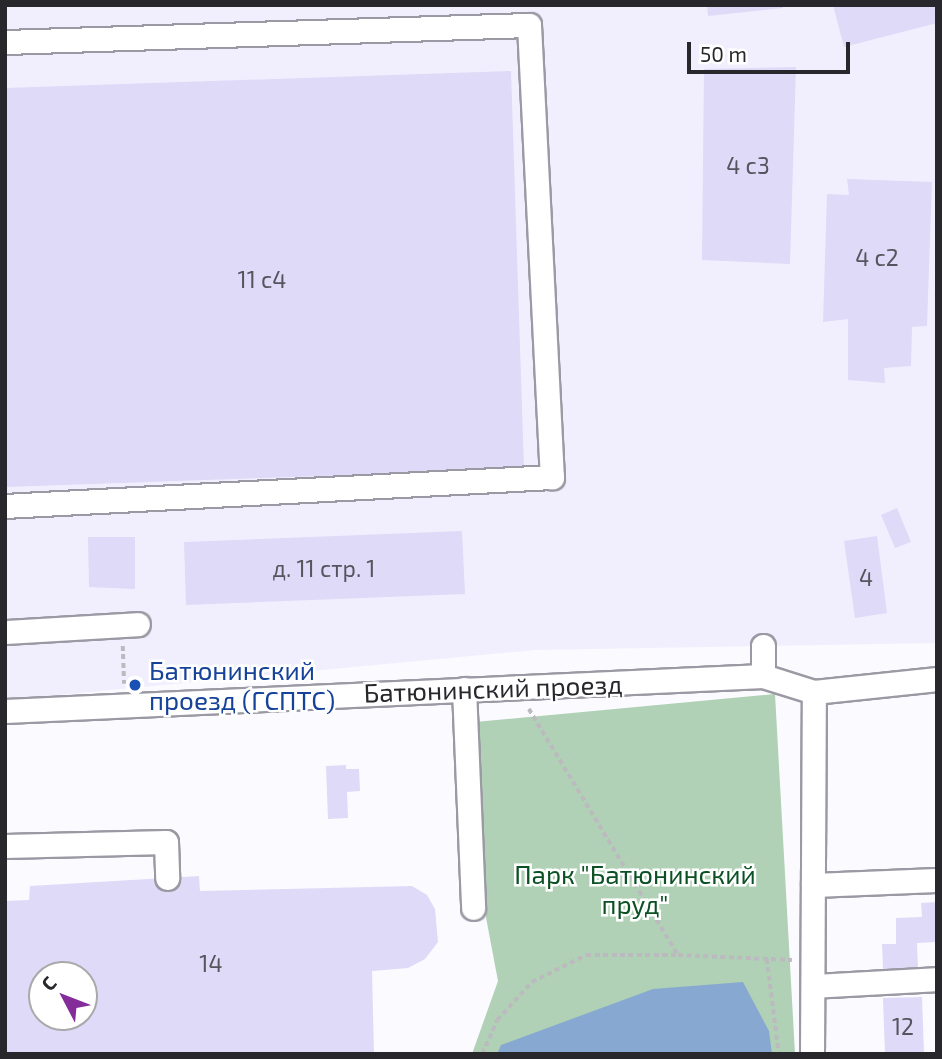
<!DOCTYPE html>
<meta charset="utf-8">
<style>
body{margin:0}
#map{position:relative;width:942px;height:1059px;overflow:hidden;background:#fbfaff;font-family:"Exo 2",sans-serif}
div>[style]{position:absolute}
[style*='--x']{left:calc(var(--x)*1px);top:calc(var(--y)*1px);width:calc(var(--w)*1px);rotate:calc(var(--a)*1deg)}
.built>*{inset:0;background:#f1effe}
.green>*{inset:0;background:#b0d1b5}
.water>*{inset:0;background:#87a9d1}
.building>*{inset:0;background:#dedaf8}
.path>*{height:3.5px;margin-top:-1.75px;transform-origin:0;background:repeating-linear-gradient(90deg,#bbbabf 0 5px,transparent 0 8.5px)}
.roads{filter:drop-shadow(2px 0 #9b9aa4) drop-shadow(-2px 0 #9b9aa4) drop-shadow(0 2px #9b9aa4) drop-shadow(0 -2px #9b9aa4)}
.minor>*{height:23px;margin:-11.5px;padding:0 11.5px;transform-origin:11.5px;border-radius:11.5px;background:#fff}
.dots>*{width:19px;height:19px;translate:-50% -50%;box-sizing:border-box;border:4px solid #fff;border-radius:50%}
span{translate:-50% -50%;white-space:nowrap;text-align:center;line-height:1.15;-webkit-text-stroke:5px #fff;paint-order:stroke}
.number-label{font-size:23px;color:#56545e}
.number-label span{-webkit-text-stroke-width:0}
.transit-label{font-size:26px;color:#164399}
.left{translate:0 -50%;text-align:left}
.street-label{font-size:26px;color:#28272b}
.park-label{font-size:26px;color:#0b5124}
.frame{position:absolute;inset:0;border:7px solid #28272b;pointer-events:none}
.north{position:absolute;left:28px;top:961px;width:70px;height:70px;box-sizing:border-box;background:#fff;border:2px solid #a9a9aa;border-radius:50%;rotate:312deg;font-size:19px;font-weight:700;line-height:28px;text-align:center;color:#28272b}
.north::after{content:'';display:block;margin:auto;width:24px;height:32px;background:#842c99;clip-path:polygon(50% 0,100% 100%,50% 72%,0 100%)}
.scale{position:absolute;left:687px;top:42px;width:163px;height:32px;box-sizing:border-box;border:4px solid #28272b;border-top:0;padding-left:9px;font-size:21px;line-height:24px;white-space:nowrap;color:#28272b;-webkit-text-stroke:5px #fff;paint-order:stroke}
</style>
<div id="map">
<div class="built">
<i style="clip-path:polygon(5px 5px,937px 5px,937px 643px,535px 650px,5px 700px)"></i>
</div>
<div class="green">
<i style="clip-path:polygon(775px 694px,795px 1054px,472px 1054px,498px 981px,484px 907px,475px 722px)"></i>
</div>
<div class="water">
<i style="clip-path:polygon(743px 982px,769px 1031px,772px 1054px,497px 1054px,501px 1045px,653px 989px)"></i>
</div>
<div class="building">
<i style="clip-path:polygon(707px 5px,783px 5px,783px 8px,708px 16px)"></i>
<i style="clip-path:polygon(833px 5px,937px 5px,937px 23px,844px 47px)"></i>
<i style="clip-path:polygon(796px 67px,790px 264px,702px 260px,704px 69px)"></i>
<i style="clip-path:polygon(511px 71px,524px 469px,5px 487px,5px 88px)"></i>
<i style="clip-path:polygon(847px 179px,932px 182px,927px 326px,912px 327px,911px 366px,884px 368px,885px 383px,848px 380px,848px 319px,823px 322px,827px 194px,849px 195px)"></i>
<i style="clip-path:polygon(897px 508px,911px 542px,895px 548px,881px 515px)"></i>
<i style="clip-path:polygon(462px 531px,465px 594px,186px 605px,184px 542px)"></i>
<i style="clip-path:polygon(877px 536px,887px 613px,855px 618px,844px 541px)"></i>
<i style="clip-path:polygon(88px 537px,135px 537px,135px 589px,89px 587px)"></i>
<i style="clip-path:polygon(346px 765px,346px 769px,359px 769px,360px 791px,347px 792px,348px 818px,328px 819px,326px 766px)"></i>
<i style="clip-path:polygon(evenodd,199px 876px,200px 891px,412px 886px,427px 895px,435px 909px,438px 942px,425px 959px,408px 968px,372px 971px,374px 1054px,5px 1054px,5px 901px,29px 900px,30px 886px,199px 876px,42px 975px,84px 975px,84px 1017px,42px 1017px,42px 975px)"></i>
<i style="clip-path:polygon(937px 902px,937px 942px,917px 943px,918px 968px,883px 969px,882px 944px,896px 944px,896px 918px,922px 917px,921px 903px)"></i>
<i style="clip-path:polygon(922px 997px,924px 1054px,885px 1054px,883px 998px)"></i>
</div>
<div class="path">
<i style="--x:123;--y:646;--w:38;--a:88"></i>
<i style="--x:529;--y:709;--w:288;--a:58.8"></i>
<i style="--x:678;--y:955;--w:114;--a:2.5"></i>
<i style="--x:767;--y:959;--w:96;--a:82.8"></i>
<i style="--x:482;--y:1054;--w:37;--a:-66"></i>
<i style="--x:497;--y:1020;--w:52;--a:-47.4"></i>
<i style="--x:532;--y:982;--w:60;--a:-26.6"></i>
<i style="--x:586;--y:955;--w:92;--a:0"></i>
</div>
<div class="roads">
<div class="minor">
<i style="--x:5;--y:42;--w:524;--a:-1.86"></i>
<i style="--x:529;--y:25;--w:453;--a:87.1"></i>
<i style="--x:552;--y:477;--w:548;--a:176.97"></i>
<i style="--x:5;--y:632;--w:133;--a:-3.4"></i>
<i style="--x:763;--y:646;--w:30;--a:90"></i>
<i style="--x:464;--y:689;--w:219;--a:87.6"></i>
<i style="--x:5;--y:711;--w:759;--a:-2.64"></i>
<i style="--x:763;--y:676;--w:53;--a:17.4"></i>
<i style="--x:814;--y:692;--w:124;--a:-6"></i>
<i style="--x:5;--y:846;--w:161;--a:-1.4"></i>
<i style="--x:166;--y:842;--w:36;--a:88"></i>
<i style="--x:813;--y:885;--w:124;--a:-2.3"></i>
<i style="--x:813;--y:986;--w:124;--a:-3.2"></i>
<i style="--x:812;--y:1054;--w:362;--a:-89.7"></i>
</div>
</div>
<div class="dots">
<i style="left:135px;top:685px;background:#1a4fb4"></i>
</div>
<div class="number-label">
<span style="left:748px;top:165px">4 с3</span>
<span style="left:877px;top:257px">4 с2</span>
<span style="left:262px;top:279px">11 с4</span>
<span style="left:324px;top:568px">д. 11 стр. 1</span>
<span style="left:866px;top:577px">4</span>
<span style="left:211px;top:963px">14</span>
<span style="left:903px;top:1026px">12</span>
</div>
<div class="transit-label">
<span class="left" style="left:149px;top:685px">Батюнинский<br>проезд (ГСПТС)</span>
</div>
<div class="street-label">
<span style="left:493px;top:688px;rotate:-2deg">Батюнинский проезд</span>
</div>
<div class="park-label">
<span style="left:635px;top:889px">Парк "Батюнинский<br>пруд"</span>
</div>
<div class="frame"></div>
<div class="north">С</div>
<div class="scale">50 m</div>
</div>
